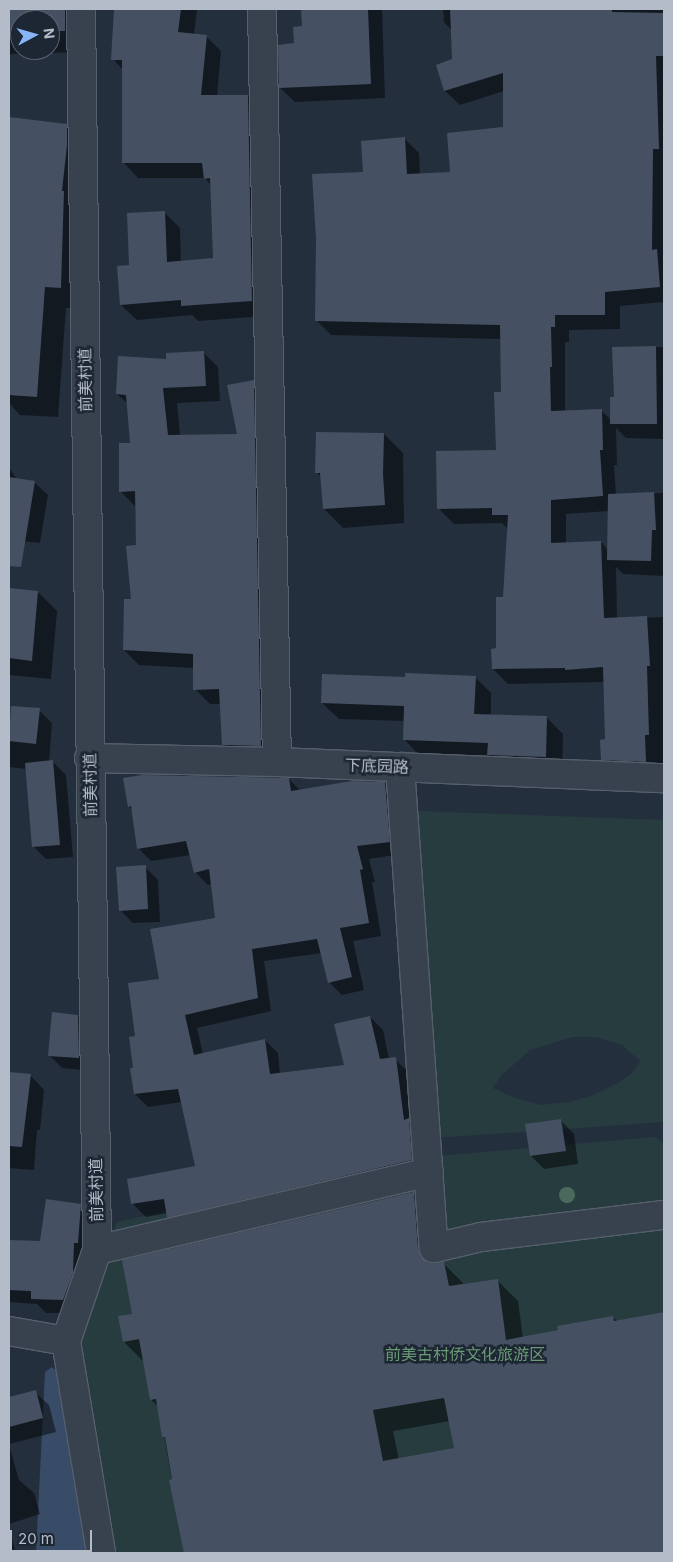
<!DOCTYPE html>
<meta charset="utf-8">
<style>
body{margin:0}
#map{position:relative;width:673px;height:1562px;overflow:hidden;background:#242f3e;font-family:Inter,"Noto Sans SC",sans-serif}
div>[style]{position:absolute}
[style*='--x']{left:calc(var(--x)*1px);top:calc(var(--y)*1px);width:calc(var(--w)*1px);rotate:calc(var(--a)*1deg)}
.green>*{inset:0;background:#263c3f}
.water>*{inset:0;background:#394c67}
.shadow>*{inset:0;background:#0007}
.building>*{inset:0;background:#455162}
.roads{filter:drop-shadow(1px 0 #565f6c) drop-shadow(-1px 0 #565f6c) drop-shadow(0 1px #565f6c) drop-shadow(0 -1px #565f6c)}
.minor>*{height:28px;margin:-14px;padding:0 14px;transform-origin:14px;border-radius:14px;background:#38414e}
.trees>*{width:16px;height:16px;margin:-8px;border-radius:50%;background:#4b6a5d}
span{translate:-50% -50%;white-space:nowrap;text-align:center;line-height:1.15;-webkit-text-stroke:5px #1d2633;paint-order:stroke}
.street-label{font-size:16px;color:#b4bcc9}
.park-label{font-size:16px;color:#6b9a76}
.frame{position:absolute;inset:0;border:10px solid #b4bcc9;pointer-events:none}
.north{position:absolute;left:10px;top:10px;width:50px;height:50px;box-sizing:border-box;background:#1d2633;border:1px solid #59626f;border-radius:50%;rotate:84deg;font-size:14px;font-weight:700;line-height:20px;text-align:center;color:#b4bcc9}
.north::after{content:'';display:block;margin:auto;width:18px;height:22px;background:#8ab4f8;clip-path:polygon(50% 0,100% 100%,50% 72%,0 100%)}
.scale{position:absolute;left:10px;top:1530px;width:82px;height:22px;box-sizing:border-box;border:2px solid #b4bcc9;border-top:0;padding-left:6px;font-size:15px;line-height:18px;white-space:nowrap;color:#b4bcc9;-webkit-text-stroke:4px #1d2633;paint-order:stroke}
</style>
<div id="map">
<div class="green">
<i style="clip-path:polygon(evenodd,418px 811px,664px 820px,664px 1122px,436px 1138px,418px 811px,573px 1037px,596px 1037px,622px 1045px,640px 1061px,632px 1073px,618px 1083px,591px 1096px,569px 1102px,541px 1105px,515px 1098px,493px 1088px,501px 1076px,530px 1050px,573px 1037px)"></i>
<i style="clip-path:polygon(655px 1137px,664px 1143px,664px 1553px,114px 1553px,76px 1342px,117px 1222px,403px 1159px)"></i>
</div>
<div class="water">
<i style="clip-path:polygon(52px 1367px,60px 1375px,89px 1553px,36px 1553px,45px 1372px)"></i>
</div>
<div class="shadow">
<i style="clip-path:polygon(evenodd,9px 9px,85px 9px,86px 52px,9px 54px,9px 9px,20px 20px,50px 20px,50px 50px,20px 50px,20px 20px)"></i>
<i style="clip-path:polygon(119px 9px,197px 9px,194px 35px,206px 36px,221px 51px,217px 96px,248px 96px,263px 111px,267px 316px,198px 321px,192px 315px,137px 320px,121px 305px,130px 266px,164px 212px,180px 228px,181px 262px,215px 259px,211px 185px,205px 178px,138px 178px,123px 162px,123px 70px,113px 59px)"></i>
<i style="clip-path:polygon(302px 9px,382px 9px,385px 98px,295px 102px,280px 88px,304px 27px)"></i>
<i style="clip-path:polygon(evenodd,443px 9px,664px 9px,664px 302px,620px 306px,620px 329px,569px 330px,569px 342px,565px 342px,565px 412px,602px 411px,611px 420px,615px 399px,614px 348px,664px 347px,664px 439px,626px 438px,616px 428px,617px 465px,614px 465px,616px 495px,664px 493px,664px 576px,623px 574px,616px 567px,617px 619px,664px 617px,664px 775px,617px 774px,602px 759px,606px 740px,605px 682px,508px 684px,493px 669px,505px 598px,508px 529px,502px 523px,454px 524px,439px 509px,497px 451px,502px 393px,501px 339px,331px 335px,316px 320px,364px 173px,404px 138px,419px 153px,420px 174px,452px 173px,505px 129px,504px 91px,460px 105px,445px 91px,454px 60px,452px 31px,444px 22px,443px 9px,609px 511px,608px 550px,601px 542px,566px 544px,566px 514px,609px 511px)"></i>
<i style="clip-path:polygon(9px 119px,66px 126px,87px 147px,82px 308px,66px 308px,58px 417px,20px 415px,9px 403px)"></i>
<i style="clip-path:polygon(203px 352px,218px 367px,220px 401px,177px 403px,180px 436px,238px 435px,253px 382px,268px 396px,276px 761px,238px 760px,223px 745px,221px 704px,210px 704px,195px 689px,194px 668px,139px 665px,124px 650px,133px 601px,137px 546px,135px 506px,120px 491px,131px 445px,128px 404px,117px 394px,167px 361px)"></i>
<i style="clip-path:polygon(384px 434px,403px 453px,404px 523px,343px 528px,324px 509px,322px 478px,317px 473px)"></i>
<i style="clip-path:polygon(9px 468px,17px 479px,34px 482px,48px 495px,40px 543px,9px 540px)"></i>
<i style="clip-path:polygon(9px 590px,38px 592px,57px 611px,51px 679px,9px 675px)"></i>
<i style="clip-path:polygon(475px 677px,491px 693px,491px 716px,546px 717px,563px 734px,562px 773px,420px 756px,404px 739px,405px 721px,339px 719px,322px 703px,406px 679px)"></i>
<i style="clip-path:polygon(39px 710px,52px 723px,49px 762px,53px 762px,66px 775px,73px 857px,46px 859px,33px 846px,27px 769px,9px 767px,9px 719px)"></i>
<i style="clip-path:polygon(124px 779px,289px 779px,300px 790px,385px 783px,398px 796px,402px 854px,369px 859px,375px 882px,372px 882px,381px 936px,353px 941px,364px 990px,342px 995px,329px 982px,322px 953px,264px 961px,271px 1011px,197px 1028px,203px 1054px,265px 1040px,278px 1053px,280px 1074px,345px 1066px,370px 1017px,383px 1030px,389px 1059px,395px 1059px,408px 1072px,424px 1173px,181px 1230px,168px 1217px,167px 1213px,146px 1217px,133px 1204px,128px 1180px,196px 1167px,182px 1102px,148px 1107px,135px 1094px,137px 1037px,160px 980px,216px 919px,212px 884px,208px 885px,195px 872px,191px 855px,151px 861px,138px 848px,132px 810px,129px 806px)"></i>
<i style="clip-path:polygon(145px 867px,158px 880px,160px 922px,133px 923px,120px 910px)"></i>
<i style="clip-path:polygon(78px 1016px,91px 1029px,92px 1071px,62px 1068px,49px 1055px)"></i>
<i style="clip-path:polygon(9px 1074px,31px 1076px,44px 1090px,40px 1130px,37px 1130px,34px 1170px,9px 1168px)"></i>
<i style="clip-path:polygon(561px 1121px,574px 1134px,578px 1164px,544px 1169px,531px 1156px)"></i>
<i style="clip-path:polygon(evenodd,414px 1193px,435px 1214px,438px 1263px,443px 1263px,464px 1284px,497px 1280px,518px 1301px,523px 1338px,613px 1317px,617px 1321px,664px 1312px,664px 1553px,185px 1553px,159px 1407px,151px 1400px,144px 1362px,124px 1342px,134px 1315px,414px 1193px,450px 1421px,455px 1449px,399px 1460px,393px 1431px,450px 1421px)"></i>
<i style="clip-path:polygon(80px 1205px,94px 1219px,77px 1313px,46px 1313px,37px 1304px,9px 1302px,9px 1241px,41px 1243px)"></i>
<i style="clip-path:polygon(35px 1392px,49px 1405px,56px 1432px,9px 1444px,9px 1398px)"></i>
<i style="clip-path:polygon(9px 1445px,19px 1480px,34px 1493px,40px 1514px,9px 1524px)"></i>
<i style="clip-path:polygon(9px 1529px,16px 1553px,9px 1553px)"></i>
</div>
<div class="building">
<i style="clip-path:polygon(9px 9px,65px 9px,65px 31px,50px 31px,50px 20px,20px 20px,20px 31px,9px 31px)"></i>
<i style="clip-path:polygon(114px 9px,181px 9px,178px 32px,207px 35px,201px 95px,248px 95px,252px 301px,181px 306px,181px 300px,120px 305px,117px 266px,129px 265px,127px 213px,165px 211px,167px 262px,213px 258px,210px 178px,204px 179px,202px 163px,122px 163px,122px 60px,111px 60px)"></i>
<i style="clip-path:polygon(301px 9px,368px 9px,371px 84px,279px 88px,278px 45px,294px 43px,293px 27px,302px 26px)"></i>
<i style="clip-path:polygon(450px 9px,612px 9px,612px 12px,664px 13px,664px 56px,656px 56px,659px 149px,653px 149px,652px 250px,657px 249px,660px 287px,605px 292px,605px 315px,555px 315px,555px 327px,551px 327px,552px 367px,550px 367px,551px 411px,602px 409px,603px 450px,600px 450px,603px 496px,551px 500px,551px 543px,601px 541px,604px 618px,647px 616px,650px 666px,647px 666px,649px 735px,645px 735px,646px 762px,601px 760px,600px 740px,605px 739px,603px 667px,565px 670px,565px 668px,492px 669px,491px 649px,496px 648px,496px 597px,503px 597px,508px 515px,492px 515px,492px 508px,437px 509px,436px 451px,496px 450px,494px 392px,501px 392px,500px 325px,315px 321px,316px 239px,312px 174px,363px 172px,361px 141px,405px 137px,407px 174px,450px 172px,447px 133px,503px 127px,503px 73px,444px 91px,436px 65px,452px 59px)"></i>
<i style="clip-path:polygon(9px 117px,67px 124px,67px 145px,62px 191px,64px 191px,61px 288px,45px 287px,37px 397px,9px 395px)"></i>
<i style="clip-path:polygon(656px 346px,657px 424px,610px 424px,610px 397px,614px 397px,612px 347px)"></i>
<i style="clip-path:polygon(204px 351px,206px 386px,163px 388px,168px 435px,237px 434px,227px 385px,254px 380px,261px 746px,222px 745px,219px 689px,193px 690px,193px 654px,123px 650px,124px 599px,131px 599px,126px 546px,136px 545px,135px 491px,119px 492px,119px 443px,130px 443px,126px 395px,116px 394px,118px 356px,166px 359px,166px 353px)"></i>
<i style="clip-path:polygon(316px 432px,384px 433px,383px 474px,385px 505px,323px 509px,320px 473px,315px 473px)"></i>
<i style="clip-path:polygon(9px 477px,35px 481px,21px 567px,9px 566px)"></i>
<i style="clip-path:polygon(654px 492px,656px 530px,652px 530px,651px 561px,607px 560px,608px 494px)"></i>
<i style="clip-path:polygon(9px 588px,38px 591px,32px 661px,9px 658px)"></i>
<i style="clip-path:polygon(405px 673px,476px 676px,474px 714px,547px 716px,546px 757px,487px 755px,488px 743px,403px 740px,404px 706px,321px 703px,322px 674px,405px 677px)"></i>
<i style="clip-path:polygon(11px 706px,40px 708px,36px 744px,9px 741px)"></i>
<i style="clip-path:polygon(53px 760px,60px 845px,32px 847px,25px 763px)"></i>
<i style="clip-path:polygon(142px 775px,289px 778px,291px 791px,352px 781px,385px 782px,390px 842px,357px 846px,363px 869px,360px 870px,369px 923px,340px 928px,352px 977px,328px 983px,317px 939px,252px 949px,258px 998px,185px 1015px,194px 1055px,265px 1039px,270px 1074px,344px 1065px,334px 1024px,370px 1016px,380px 1059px,396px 1057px,404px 1120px,409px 1118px,412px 1160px,167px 1218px,164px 1199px,131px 1204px,127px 1179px,195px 1166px,178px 1089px,134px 1094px,130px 1068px,133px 1068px,129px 1037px,135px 1036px,128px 983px,159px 979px,150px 929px,215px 918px,209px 869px,194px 873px,186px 841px,137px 849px,131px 806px,128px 807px,123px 778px)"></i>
<i style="clip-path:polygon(146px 865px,148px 909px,119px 911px,116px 867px)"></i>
<i style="clip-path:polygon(52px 1012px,78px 1015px,79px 1058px,48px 1056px)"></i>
<i style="clip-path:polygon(9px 1072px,31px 1074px,22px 1147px,9px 1146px)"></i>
<i style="clip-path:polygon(561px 1119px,566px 1151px,530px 1156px,525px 1124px)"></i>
<i style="clip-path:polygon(evenodd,414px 1192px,418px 1249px,421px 1257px,429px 1263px,444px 1262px,449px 1286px,498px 1279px,506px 1340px,558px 1330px,557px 1326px,613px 1316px,614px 1321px,664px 1312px,664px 1553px,184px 1553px,169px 1480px,172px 1479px,165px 1437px,162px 1437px,156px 1399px,150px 1400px,139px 1339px,123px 1342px,118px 1316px,132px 1314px,122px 1260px,414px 1192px,444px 1398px,454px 1448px,383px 1461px,373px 1410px,444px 1398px)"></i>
<i style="clip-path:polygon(46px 1199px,81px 1204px,78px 1243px,74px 1243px,73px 1273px,63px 1300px,31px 1299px,31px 1291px,9px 1290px,9px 1240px,40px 1241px)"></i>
<i style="clip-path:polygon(36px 1390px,43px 1418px,9px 1427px,9px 1397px)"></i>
</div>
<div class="roads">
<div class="minor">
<i style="--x:81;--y:9;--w:1241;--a:89.26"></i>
<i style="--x:97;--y:1250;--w:96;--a:108.8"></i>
<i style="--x:66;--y:1341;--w:215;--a:80.6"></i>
<i style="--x:262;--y:9;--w:753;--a:88.86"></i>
<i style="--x:89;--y:758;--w:188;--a:1.2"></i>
<i style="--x:277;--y:762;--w:387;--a:2.4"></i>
<i style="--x:400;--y:767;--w:482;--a:86"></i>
<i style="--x:434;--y:1248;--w:48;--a:-13.2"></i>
<i style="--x:481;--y:1237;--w:184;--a:-6.9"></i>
<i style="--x:97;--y:1250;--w:341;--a:-13.2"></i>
<i style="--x:9;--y:1331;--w:58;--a:10"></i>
</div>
</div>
<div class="trees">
<i style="left:567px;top:1195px"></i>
</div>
<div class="street-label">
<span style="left:85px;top:380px;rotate:-91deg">前美村道</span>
<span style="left:377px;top:766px;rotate:2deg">下底园路</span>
<span style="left:90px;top:785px;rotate:-91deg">前美村道</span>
<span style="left:96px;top:1190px;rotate:-91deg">前美村道</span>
</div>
<div class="park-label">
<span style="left:465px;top:1354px">前美古村侨文化旅游区</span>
</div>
<div class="frame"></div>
<div class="north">N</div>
<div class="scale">20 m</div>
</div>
